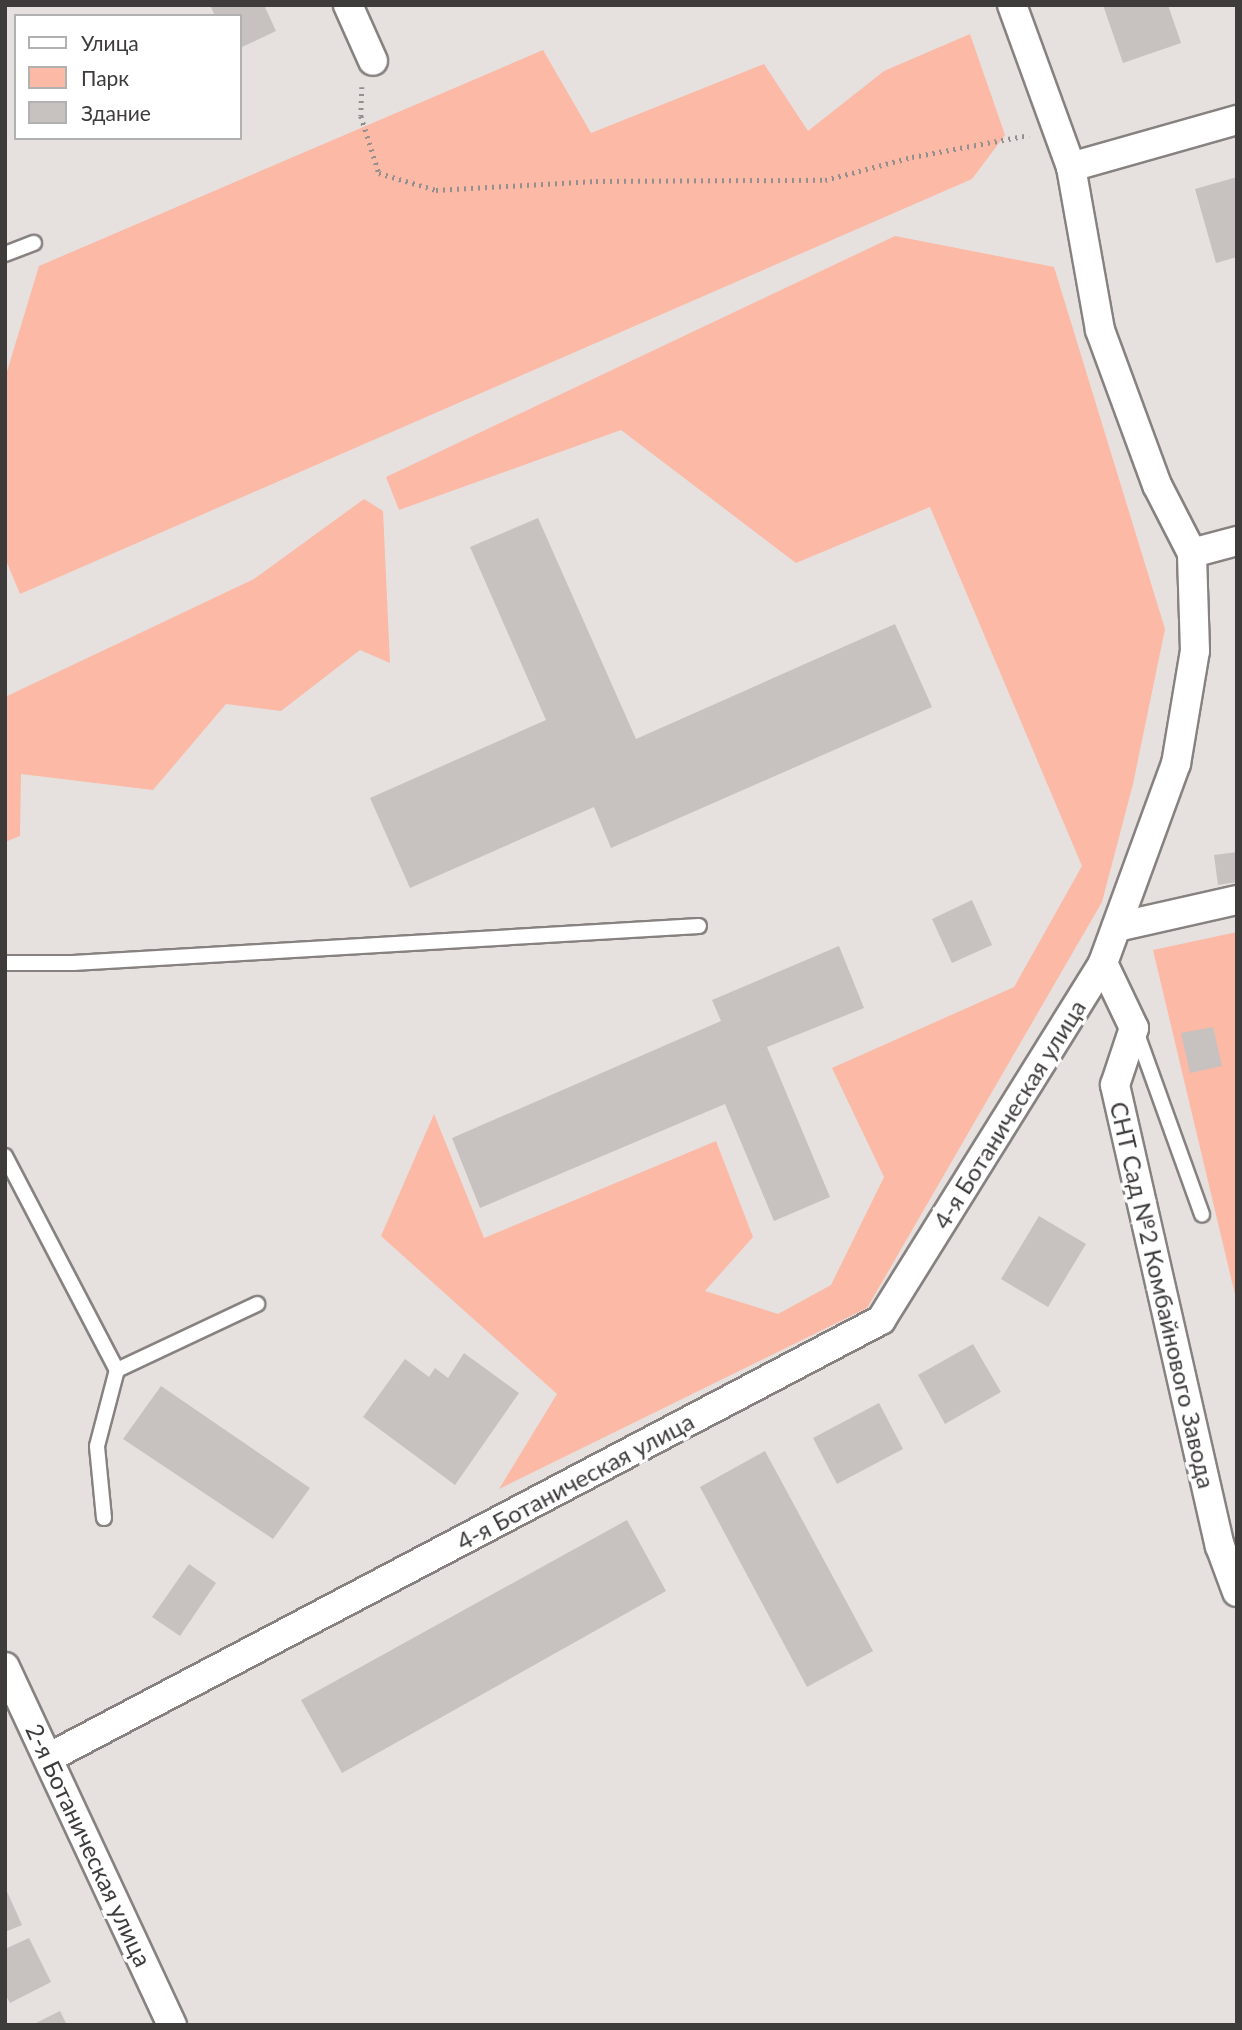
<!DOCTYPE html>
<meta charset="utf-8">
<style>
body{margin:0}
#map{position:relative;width:1242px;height:2030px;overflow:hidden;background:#e6e1df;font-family:Lato,sans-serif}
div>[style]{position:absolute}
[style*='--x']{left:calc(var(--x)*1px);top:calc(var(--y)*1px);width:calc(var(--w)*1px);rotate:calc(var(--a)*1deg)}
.green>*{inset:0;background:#fcb9a5}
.building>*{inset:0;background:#c7c1c0}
.path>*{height:4.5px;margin-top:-2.25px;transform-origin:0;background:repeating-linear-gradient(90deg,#938f8e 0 2px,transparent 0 7px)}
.roads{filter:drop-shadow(2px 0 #878280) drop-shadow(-2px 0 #878280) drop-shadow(0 2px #878280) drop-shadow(0 -2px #878280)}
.lane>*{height:14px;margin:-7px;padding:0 7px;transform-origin:7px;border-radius:7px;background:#fff}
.street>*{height:28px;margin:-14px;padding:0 14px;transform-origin:14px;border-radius:14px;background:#fff}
span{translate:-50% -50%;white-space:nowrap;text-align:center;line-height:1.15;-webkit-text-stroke:7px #fff;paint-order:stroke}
.street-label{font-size:24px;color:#3e3b3b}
.frame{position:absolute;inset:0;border:7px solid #3e3b3b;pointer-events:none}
.legend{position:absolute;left:14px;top:14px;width:228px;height:126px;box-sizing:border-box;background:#fff;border:2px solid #b2b1b1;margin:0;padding:9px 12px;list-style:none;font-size:21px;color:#3e3b3b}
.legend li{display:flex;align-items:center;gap:14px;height:35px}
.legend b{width:35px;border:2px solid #b2b1b1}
</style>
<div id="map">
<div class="green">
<i style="clip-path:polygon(970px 34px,1005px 135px,972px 179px,20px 594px,5px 558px,5px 378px,39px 266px,543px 50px,591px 133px,764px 64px,808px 131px,884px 71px)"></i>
<i style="clip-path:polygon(895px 236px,1054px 267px,1165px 629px,1133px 784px,1102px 902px,867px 1308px,499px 1489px,557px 1394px,381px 1236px,434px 1114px,484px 1238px,716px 1141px,753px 1237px,705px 1291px,778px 1314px,831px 1285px,884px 1177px,832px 1068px,1014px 987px,1082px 866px,930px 507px,796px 563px,621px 430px,399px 510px,386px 477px)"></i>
<i style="clip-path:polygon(364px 499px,383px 511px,390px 663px,360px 650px,281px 711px,226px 704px,153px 790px,21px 774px,20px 836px,5px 842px,5px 697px,254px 579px)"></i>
<i style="clip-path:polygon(1237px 932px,1237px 1303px,1153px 950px)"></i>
</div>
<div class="building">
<i style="clip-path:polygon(210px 5px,264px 5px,276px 31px,240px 48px,240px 16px,215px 16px)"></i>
<i style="clip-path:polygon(1103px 5px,1168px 5px,1181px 43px,1123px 63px)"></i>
<i style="clip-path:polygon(1237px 177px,1237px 257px,1216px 263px,1195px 189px)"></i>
<i style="clip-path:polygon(538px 518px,636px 739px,895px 624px,932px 707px,611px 848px,594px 807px,410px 888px,370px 798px,546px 720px,470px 547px)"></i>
<i style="clip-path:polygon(1237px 852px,1237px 882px,1218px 885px,1214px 855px)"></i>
<i style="clip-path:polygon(972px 900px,992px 945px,952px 963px,932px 919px)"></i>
<i style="clip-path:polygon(839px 946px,864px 1008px,767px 1047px,830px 1197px,774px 1221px,725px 1104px,480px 1208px,452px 1138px,721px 1021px,712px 1000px)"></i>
<i style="clip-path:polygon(1213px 1027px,1222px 1066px,1190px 1073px,1181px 1033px)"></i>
<i style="clip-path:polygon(1039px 1216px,1086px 1244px,1048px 1307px,1001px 1279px)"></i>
<i style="clip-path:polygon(973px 1344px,1001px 1392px,945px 1424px,918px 1375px)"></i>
<i style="clip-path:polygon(464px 1353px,519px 1393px,455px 1485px,363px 1417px,405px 1359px,429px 1377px,435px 1368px,448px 1378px)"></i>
<i style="clip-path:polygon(161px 1386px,310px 1488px,273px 1539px,123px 1439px)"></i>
<i style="clip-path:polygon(879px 1403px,903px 1449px,837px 1484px,813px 1438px)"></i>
<i style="clip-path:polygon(765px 1451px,873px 1651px,807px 1687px,700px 1487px)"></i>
<i style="clip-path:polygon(627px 1520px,666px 1591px,342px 1773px,301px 1700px)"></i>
<i style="clip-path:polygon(189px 1564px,216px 1583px,180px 1636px,152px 1617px)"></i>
<i style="clip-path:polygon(5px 1887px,22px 1925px,5px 1932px)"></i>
<i style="clip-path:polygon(29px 1938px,51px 1982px,10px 2003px,5px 1994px,5px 1949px)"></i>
<i style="clip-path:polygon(60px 2011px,67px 2025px,32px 2025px)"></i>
</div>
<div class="path">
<i style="--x:362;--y:87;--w:29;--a:92"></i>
<i style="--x:361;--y:116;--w:60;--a:72.5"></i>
<i style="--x:379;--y:173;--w:59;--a:16.6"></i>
<i style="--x:436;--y:190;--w:160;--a:-3.2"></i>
<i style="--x:596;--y:181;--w:229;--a:-0.3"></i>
<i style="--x:825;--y:180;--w:90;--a:-14.8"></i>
<i style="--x:912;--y:157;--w:119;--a:-10.6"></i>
</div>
<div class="roads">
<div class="lane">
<i style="--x:5;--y:254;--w:31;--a:-21"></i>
<i style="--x:5;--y:963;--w:68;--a:0"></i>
<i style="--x:73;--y:963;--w:627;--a:-3.38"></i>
<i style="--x:1136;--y:1031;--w:195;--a:70.2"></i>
<i style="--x:5;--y:1156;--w:242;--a:62.4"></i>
<i style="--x:117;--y:1370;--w:155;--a:-25.2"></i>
<i style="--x:104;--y:1518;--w:72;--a:-95.6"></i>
<i style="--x:97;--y:1446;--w:79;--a:-75.3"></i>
</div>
<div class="street">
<i style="--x:348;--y:5;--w:61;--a:65.9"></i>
<i style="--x:1071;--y:167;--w:173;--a:-15.8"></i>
<i style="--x:1192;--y:553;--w:47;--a:-14.9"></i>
<i style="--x:1117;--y:927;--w:123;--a:-12.7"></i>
<i style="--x:1103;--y:963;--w:72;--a:64.5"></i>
<i style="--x:1134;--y:1028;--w:60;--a:108.4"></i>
<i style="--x:1115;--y:1085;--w:473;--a:77.2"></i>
<i style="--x:1220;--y:1546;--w:49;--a:69.7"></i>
<i style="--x:5;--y:1667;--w:395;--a:65"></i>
<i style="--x:50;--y:1757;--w:939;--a:-27.74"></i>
<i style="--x:881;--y:1320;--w:420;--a:-58.1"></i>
<i style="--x:1103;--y:963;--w:212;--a:-69.9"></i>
<i style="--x:1176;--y:764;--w:115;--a:-80.5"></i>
<i style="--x:1195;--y:651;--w:98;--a:-91.8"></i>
<i style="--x:1192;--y:553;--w:76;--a:-117.2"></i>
<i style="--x:1157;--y:485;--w:165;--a:-110.2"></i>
<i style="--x:1100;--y:330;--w:166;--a:-100.1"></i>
<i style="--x:1071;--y:167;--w:172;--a:-110"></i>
</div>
</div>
<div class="street-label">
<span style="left:1009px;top:1114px;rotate:-58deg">4-я Ботаническая улица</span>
<span style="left:1163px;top:1295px;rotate:77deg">СНТ Сад №2 Комбайнового Завода</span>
<span style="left:575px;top:1481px;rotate:-28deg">4-я Ботаническая улица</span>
<span style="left:89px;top:1845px;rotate:65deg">2-я Ботаническая улица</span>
</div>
<div class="frame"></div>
<ul class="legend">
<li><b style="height:9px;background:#fff"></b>Улица</li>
<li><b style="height:19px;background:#fcb9a5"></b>Парк</li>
<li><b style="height:19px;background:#c7c1c0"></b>Здание</li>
</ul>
</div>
